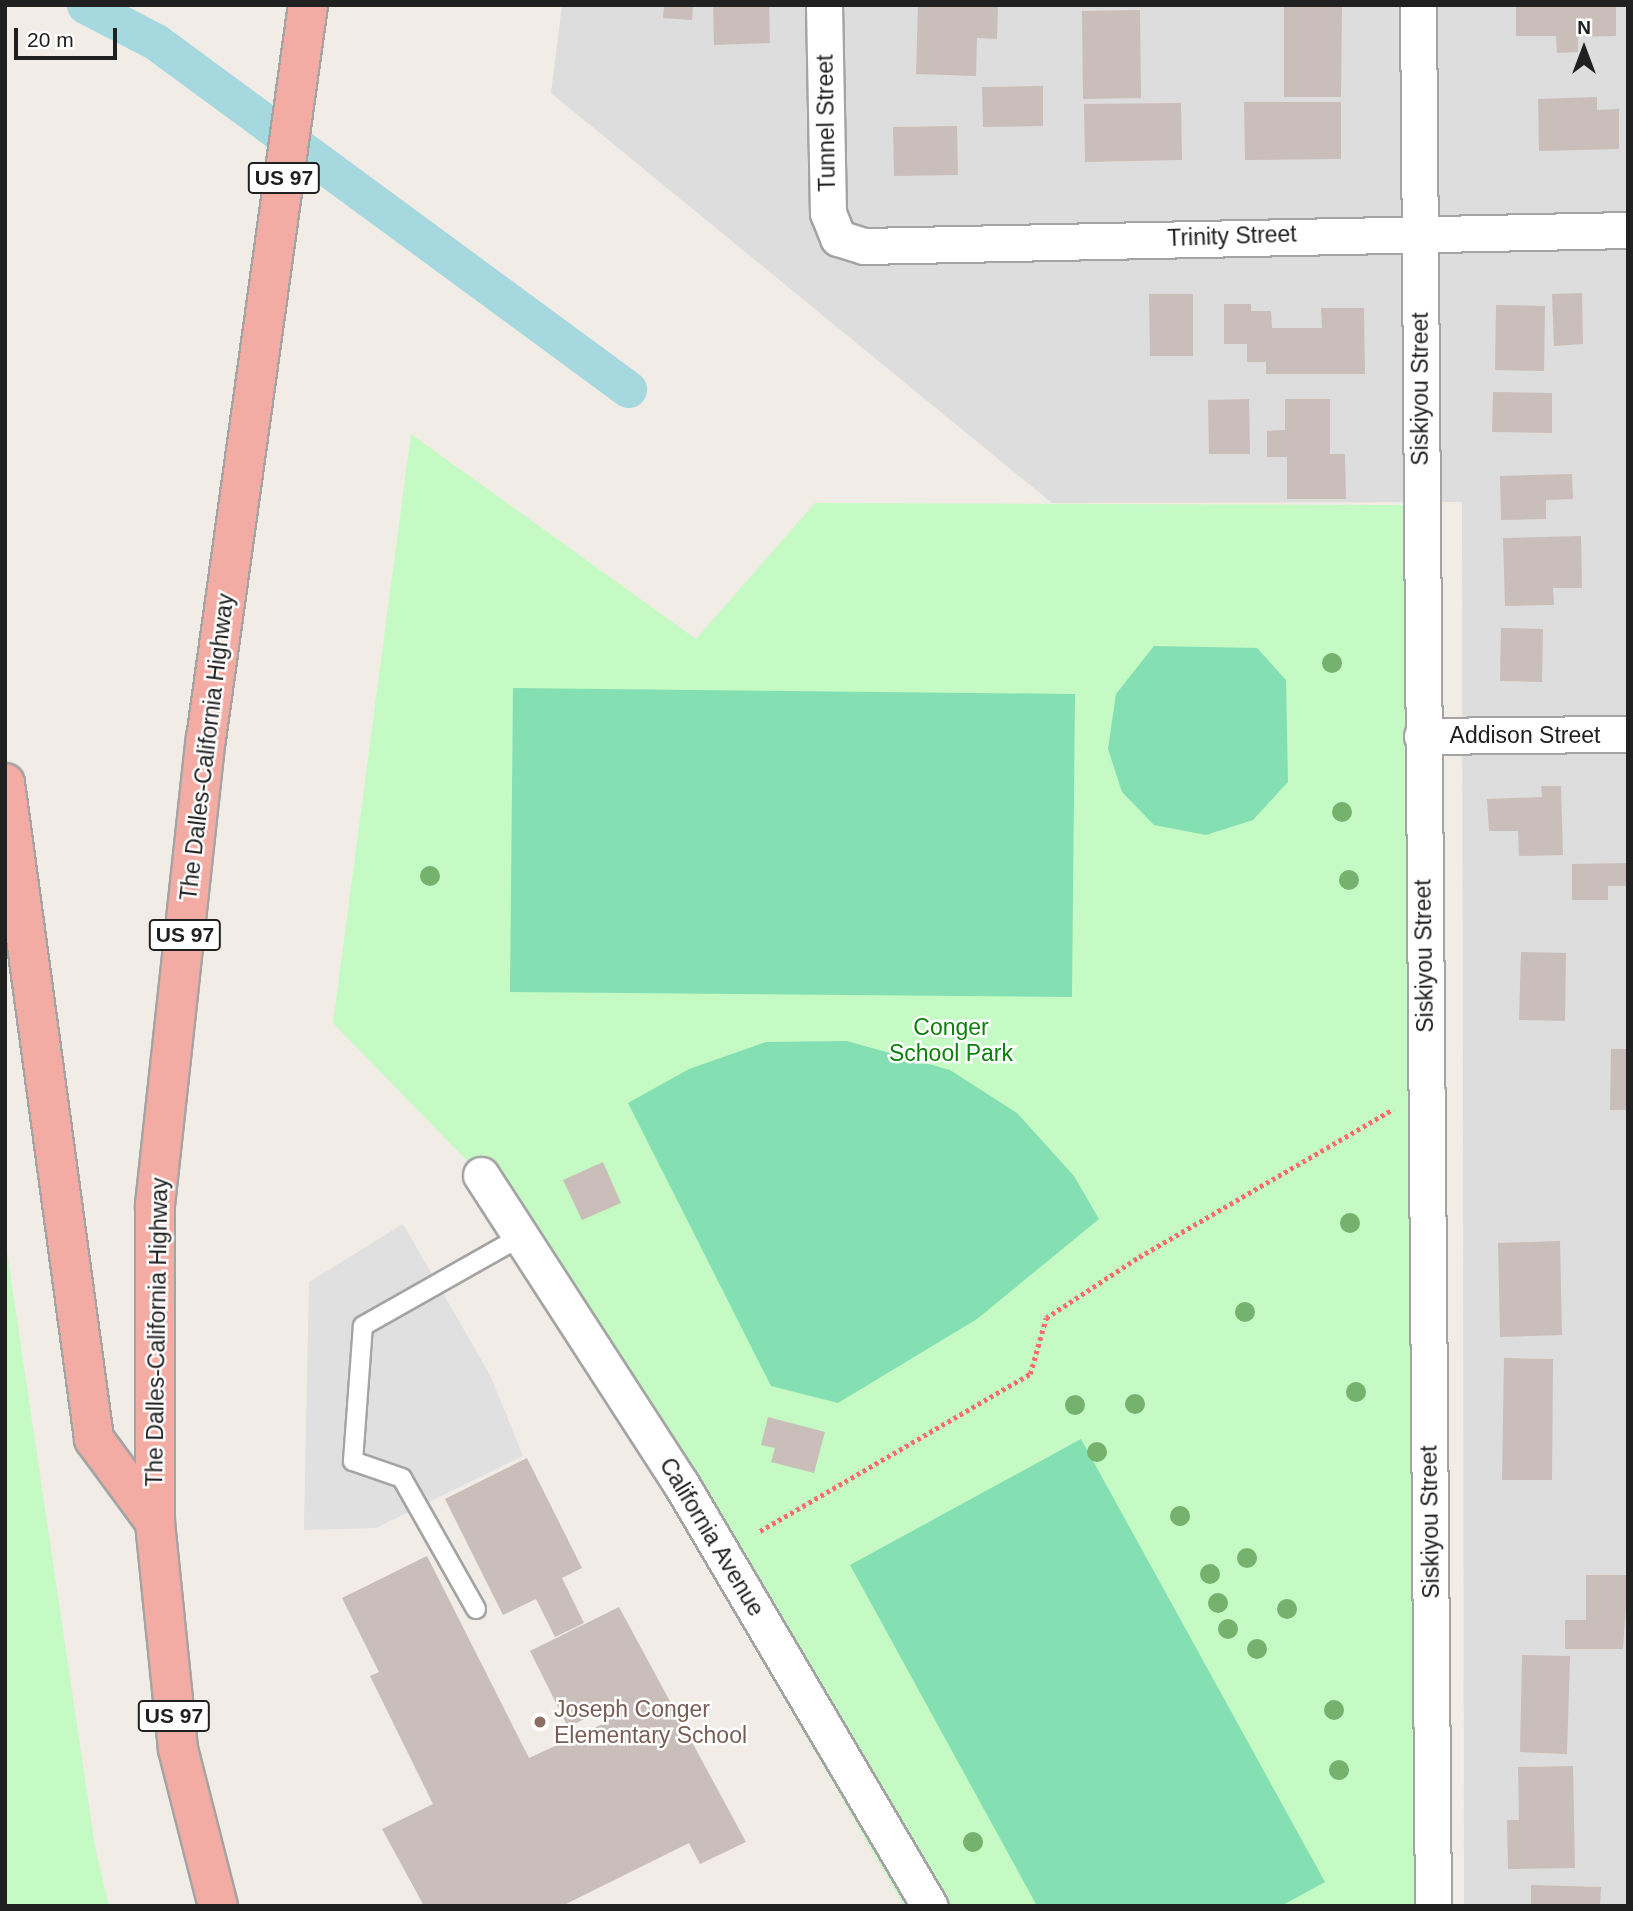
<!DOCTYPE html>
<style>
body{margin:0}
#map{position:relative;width:1633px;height:1911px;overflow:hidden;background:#f1ece6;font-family:Helvetica,sans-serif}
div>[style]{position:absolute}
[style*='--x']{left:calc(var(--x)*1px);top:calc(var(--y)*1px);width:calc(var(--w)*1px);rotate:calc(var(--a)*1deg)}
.residential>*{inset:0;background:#dedddd}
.park>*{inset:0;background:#c5fac4}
.pitch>*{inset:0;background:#84e0b3}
.parking>*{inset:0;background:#e0e0e0}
.canal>*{height:37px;margin:-18.5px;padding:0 18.5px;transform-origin:18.5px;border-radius:18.5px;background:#a6d8df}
.building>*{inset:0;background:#c9beb9}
.path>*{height:4.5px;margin-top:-2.25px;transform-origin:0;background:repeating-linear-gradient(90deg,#fc6c6c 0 3.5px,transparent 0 7px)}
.roads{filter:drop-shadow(2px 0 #a4a4a4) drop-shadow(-2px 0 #a4a4a4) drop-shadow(0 2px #a4a4a4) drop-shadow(0 -2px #a4a4a4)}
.service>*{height:18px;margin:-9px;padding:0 9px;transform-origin:9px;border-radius:9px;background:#fff}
.minor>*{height:35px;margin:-17.5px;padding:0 17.5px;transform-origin:17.5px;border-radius:17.5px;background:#fff}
.trunk>*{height:38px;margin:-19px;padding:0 19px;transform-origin:19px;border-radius:19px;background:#f3aca4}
.trees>*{width:20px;height:20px;margin:-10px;border-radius:50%;background:#74b26d}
.dots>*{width:19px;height:19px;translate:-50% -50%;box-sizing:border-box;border:4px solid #fff;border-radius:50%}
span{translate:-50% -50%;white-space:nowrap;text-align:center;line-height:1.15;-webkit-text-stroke:5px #fff;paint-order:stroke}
.shield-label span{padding:2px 5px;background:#fff;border:2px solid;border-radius:5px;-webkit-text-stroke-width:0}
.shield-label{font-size:21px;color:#202020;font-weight:700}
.street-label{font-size:23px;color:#202020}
.park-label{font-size:23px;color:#0d820a}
.education-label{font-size:23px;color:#785e54}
.left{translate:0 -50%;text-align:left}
.frame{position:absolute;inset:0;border:7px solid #202020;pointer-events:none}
.north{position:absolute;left:1549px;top:14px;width:70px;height:70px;-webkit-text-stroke:5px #fff;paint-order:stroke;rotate:0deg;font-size:19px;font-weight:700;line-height:28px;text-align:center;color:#202020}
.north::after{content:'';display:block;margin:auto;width:24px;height:32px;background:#202020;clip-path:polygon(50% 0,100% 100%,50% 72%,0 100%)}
.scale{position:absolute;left:14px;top:28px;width:103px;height:32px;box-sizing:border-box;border:4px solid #202020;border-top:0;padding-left:9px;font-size:21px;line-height:24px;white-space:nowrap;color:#202020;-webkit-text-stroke:5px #fff;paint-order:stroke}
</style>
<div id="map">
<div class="residential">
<i style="clip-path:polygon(562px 5px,1628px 5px,1628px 1906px,1464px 1906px,1462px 502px,1052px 503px,551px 93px)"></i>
</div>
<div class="park">
<i style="clip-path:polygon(411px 434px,696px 639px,815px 503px,1421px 505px,1432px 1906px,904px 1906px,481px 1175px,333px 1023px)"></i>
<i style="clip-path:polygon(5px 1238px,95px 1847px,109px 1906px,5px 1906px)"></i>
</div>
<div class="pitch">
<i style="clip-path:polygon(1154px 646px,1257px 648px,1286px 680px,1288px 782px,1253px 820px,1206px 835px,1154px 825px,1122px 792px,1108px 749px,1116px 694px)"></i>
<i style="clip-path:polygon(513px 688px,1075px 694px,1072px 997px,510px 992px)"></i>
<i style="clip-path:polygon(847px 1041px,950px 1070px,1017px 1113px,1074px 1176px,1099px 1219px,977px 1319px,838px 1403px,771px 1386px,628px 1103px,689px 1069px,766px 1042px)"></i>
<i style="clip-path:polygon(1081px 1439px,1325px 1882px,1281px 1906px,1037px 1906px,850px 1565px)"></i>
</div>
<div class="parking">
<i style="clip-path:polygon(403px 1224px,490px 1375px,523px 1456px,376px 1528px,304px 1530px,309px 1282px)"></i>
</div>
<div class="canal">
<i style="--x:85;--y:5;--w:80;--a:27.5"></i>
<i style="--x:156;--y:42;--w:586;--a:36.32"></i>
</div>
<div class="building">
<i style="clip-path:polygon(664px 5px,693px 5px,692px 20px,663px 18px)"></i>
<i style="clip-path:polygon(713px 5px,769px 5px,770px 43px,714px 45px)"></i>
<i style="clip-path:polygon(918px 5px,998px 5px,997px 39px,977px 38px,976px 76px,916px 74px)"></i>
<i style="clip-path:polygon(1284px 5px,1342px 5px,1341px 97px,1284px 97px)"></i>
<i style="clip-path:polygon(1516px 5px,1616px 5px,1616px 36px,1578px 37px,1578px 52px,1557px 53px,1556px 36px,1516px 36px)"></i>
<i style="clip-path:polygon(1140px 10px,1141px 98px,1083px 99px,1082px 11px)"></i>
<i style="clip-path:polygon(1043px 86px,1043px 126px,983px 127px,982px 87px)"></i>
<i style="clip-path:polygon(1597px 97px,1597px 110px,1619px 109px,1619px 149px,1539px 151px,1538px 99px)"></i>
<i style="clip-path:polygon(1244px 102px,1341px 102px,1341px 159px,1245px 160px)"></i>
<i style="clip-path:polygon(1181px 103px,1182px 160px,1085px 162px,1084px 104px)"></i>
<i style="clip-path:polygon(957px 126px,958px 175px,894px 176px,893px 127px)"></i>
<i style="clip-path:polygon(1582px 293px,1583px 344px,1554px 346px,1552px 294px)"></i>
<i style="clip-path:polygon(1149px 294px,1193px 294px,1193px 356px,1150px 356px)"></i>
<i style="clip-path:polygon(1224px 304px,1251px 304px,1251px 311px,1271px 311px,1272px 328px,1322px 328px,1321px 308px,1364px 308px,1365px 374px,1266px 374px,1266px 362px,1247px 362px,1247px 344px,1224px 344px)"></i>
<i style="clip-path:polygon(1496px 305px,1545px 306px,1544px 371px,1495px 370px)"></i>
<i style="clip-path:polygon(1493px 392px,1552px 393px,1552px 433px,1492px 432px)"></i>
<i style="clip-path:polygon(1249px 399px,1250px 454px,1209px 454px,1208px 400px)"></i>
<i style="clip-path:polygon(1285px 399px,1330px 399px,1330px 454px,1345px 454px,1346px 499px,1287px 499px,1287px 457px,1267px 457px,1267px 431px,1285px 430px)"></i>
<i style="clip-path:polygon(1572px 474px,1573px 499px,1546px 500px,1546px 519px,1501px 520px,1500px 476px)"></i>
<i style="clip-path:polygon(1581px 536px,1582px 588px,1553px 588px,1554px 605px,1505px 606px,1503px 538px)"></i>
<i style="clip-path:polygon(1501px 628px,1543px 629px,1542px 682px,1500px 681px)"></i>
<i style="clip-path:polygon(1541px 786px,1561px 786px,1563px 855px,1519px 856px,1518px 831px,1489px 831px,1487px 799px,1542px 797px)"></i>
<i style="clip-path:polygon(1628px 863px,1628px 886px,1608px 886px,1608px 900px,1572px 900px,1572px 864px)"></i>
<i style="clip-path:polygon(1521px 952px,1566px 953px,1565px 1021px,1519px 1020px)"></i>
<i style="clip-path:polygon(1611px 1049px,1628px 1049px,1628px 1110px,1610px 1110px)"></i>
<i style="clip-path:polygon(603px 1162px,621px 1203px,582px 1220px,563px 1180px)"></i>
<i style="clip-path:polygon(1560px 1241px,1562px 1335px,1500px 1337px,1498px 1243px)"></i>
<i style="clip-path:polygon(1504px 1358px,1553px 1359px,1552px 1480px,1502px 1480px)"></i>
<i style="clip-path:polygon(768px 1417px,825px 1432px,814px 1473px,771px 1462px,775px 1448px,761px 1445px)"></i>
<i style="clip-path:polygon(527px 1458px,582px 1568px,562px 1578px,584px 1623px,555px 1637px,536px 1599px,503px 1615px,445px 1499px)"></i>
<i style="clip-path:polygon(427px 1556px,529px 1758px,605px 1723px,599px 1712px,568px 1727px,530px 1651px,619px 1607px,746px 1842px,700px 1864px,689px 1843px,562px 1906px,424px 1906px,382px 1829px,433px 1804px,370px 1676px,379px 1672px,342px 1598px)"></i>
<i style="clip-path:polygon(1586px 1575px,1628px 1575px,1623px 1649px,1565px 1649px,1565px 1620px,1586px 1620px)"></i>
<i style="clip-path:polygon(1522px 1655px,1570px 1656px,1567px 1754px,1520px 1752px)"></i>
<i style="clip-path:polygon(1573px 1766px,1575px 1868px,1508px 1869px,1507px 1820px,1519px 1820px,1518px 1767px)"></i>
<i style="clip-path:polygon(1531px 1885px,1601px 1887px,1600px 1906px,1531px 1906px)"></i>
</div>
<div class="path">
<i style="--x:760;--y:1531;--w:312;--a:-30.2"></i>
<i style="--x:1030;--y:1374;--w:58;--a:-74.1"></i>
<i style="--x:1046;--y:1318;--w:111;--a:-33.3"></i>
<i style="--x:1139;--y:1257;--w:294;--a:-30.2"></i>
</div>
<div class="roads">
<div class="service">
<i style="--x:476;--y:1609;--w:150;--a:-119.5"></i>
<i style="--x:402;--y:1478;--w:52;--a:-160.9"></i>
<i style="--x:353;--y:1461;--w:135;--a:-85.8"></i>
<i style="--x:363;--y:1326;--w:183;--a:-29.5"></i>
</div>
<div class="minor">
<i style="--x:824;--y:5;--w:208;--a:88.9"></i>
<i style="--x:828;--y:213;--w:27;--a:68"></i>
<i style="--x:838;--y:238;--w:27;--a:17"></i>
<i style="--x:864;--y:246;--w:764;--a:-1.2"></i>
<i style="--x:1418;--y:5;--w:1901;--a:89.55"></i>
<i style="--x:1422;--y:736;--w:206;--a:-0.6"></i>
<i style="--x:481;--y:1175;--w:368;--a:57.1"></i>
<i style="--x:681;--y:1484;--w:490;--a:59.5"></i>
</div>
<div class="trunk">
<i style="--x:5;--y:783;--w:662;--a:82.27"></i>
<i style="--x:94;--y:1439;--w:103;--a:53.7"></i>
<i style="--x:218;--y:1906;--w:162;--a:-104.3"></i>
<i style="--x:178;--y:1749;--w:228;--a:-95.8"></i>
<i style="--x:155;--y:1522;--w:317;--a:-90"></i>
<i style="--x:155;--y:1205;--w:469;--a:-83.8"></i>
<i style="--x:206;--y:739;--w:741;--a:-82.09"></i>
</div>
</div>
<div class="trees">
<i style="left:1332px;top:663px"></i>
<i style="left:1342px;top:812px"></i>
<i style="left:430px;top:876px"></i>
<i style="left:1349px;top:880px"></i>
<i style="left:1350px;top:1223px"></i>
<i style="left:1245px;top:1312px"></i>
<i style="left:1356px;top:1392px"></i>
<i style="left:1135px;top:1404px"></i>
<i style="left:1075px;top:1405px"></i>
<i style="left:1097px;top:1452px"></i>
<i style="left:1180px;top:1516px"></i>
<i style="left:1247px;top:1558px"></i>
<i style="left:1210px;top:1574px"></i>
<i style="left:1218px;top:1603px"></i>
<i style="left:1287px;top:1609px"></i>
<i style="left:1228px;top:1629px"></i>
<i style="left:1257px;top:1649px"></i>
<i style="left:1334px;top:1710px"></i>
<i style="left:1339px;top:1770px"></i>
<i style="left:973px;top:1842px"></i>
</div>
<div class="dots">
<i style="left:540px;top:1722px;background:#8d6e63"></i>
</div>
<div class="shield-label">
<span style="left:284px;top:178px">US 97</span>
<span style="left:185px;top:935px">US 97</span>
<span style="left:174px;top:1716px">US 97</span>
</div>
<div class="street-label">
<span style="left:826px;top:123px;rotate:-91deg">Tunnel Street</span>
<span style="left:1232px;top:236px;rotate:-2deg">Trinity Street</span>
<span style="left:1420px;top:389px;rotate:-90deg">Siskiyou Street</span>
<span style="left:1525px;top:735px">Addison Street</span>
<span style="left:207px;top:747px;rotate:-83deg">The Dalles-California Highway</span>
<span style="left:1424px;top:956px;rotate:-91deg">Siskiyou Street</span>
<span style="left:157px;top:1332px;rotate:-89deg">The Dalles-California Highway</span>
<span style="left:1430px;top:1522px;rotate:-91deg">Siskiyou Street</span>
<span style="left:712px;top:1537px;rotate:59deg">California Avenue</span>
</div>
<div class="park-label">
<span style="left:951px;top:1040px">Conger<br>School Park</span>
</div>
<div class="education-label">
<span class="left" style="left:554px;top:1722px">Joseph Conger<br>Elementary School</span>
</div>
<div class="frame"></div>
<div class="north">N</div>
<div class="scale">20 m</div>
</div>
